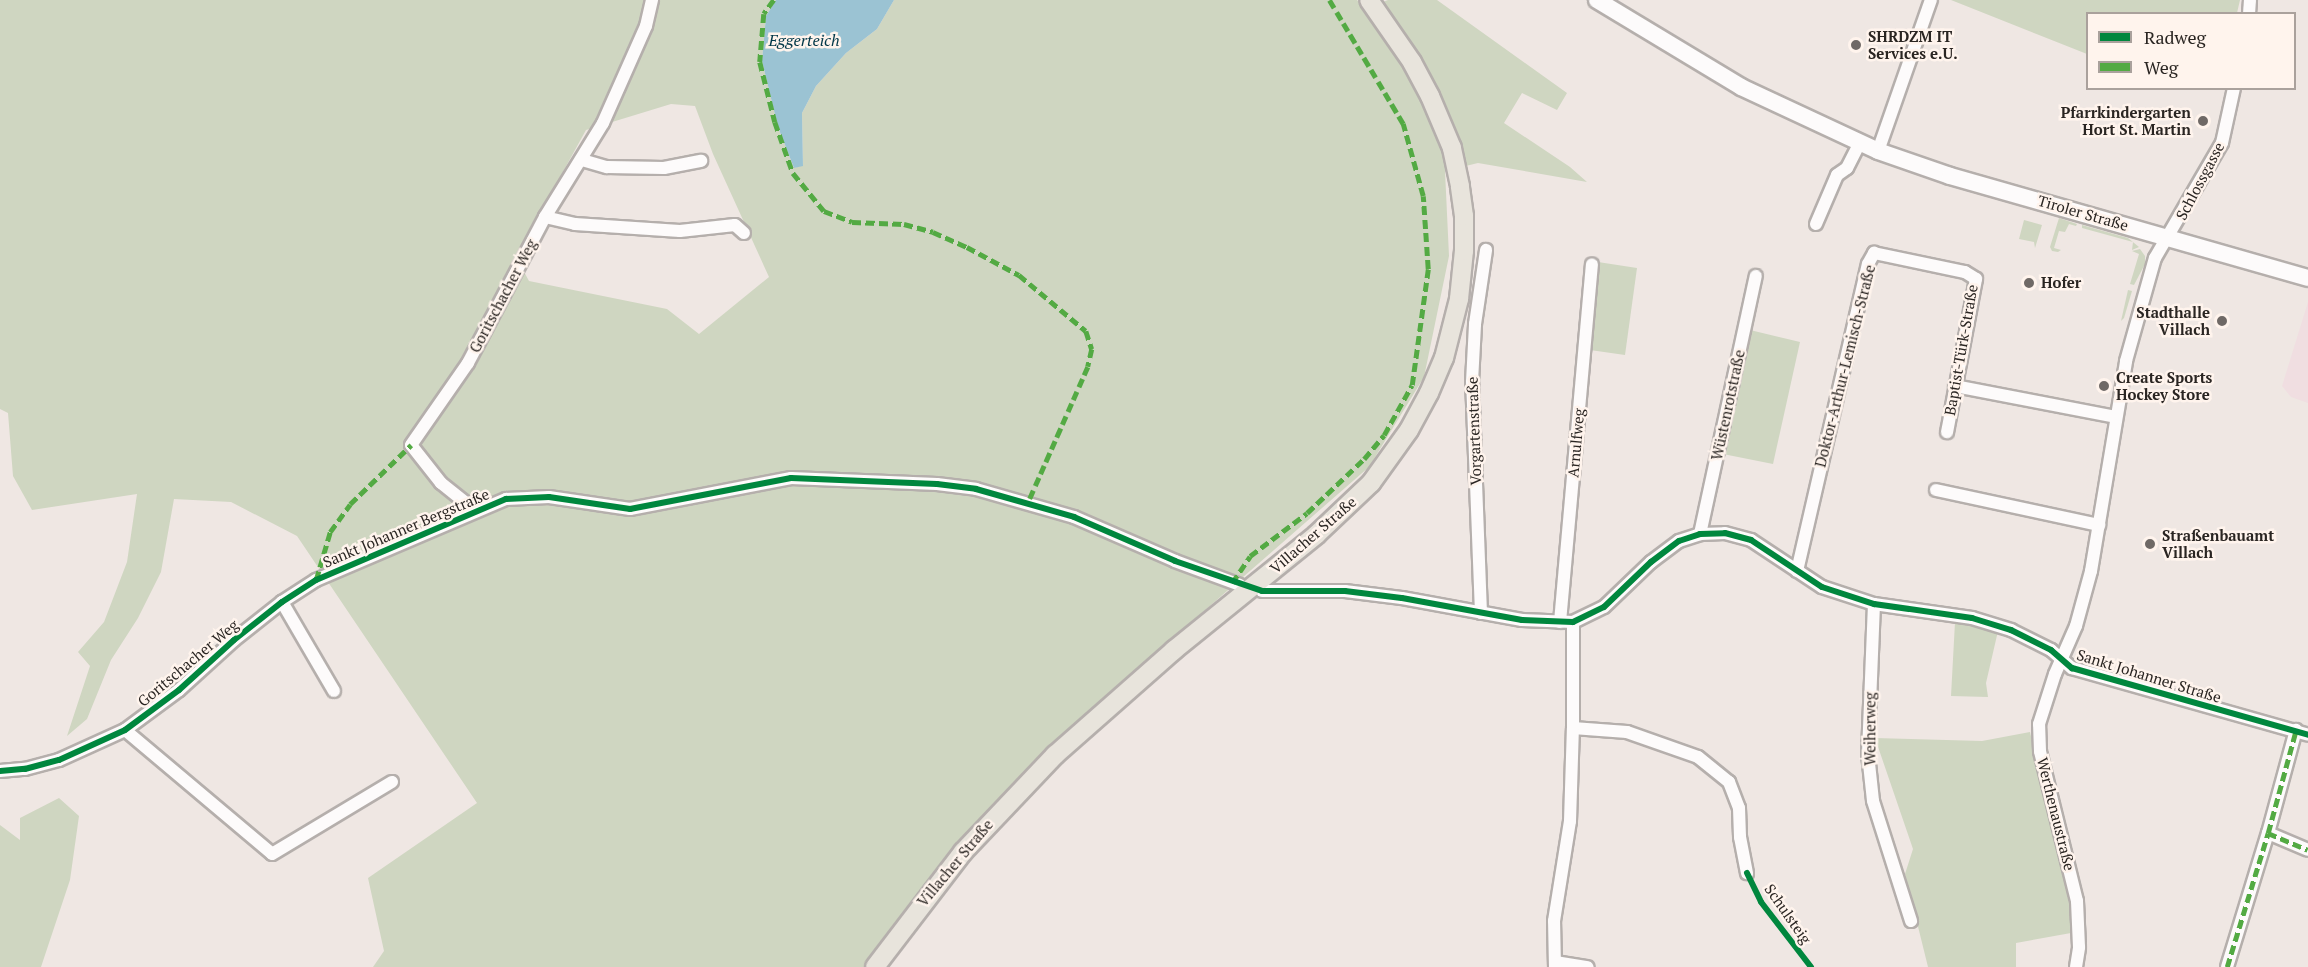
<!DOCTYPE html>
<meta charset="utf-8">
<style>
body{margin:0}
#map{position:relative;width:2308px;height:967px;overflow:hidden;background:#efe7e3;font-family:"PT Serif",serif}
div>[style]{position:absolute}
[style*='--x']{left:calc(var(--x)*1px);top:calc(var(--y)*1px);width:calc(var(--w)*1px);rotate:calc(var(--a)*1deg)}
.education>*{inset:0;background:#f0dee1}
.green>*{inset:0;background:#cfd6c1}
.water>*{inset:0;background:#9bc3d3}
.roads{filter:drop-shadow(2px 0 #b5afac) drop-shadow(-2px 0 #b5afac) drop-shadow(0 2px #b5afac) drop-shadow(0 -2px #b5afac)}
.minor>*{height:12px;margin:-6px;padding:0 6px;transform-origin:6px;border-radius:6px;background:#fdfbfb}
.secondary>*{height:16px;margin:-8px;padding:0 8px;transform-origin:8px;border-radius:8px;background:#fdfbfb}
.primary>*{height:18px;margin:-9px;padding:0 9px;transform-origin:9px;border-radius:9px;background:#e8e4dc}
.quiet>*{height:4.5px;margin-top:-2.25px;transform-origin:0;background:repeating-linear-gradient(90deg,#53aa43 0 9px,transparent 0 13.5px)}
.cycleway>*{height:6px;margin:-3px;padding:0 3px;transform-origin:3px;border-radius:3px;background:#00873e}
.dots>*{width:16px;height:16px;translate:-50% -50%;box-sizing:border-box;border:3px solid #fff4ed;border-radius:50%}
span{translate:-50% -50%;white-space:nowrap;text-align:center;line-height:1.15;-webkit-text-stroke:5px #fff4ed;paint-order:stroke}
.poi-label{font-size:15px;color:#2a2522;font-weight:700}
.left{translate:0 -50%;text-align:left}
.right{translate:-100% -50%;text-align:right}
.street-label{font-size:15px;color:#2a2522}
.water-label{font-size:16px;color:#003748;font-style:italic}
.legend{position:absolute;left:2086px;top:12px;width:210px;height:78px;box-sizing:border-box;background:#fff4ed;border:2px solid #aaa19c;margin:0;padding:8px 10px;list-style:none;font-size:18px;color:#2a2522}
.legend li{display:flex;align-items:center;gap:12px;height:30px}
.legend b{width:30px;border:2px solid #aaa19c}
</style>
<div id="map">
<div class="education">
<i style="clip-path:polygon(2308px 302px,2308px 403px,2291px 397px,2282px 386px)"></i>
</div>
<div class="green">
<i style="clip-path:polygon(evenodd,0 0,776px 0,766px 16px,762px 61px,778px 127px,794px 168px,803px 165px,802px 113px,816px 86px,846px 53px,877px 29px,894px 0,1357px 0,1365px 9px,1388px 0,1437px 0,1567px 93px,1557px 110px,1522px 93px,1504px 123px,1570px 167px,1587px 182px,1478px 163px,1445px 171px,1449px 256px,1424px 377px,1369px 467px,1055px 741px,990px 811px,870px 967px,373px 967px,384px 951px,368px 878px,477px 803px,297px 536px,231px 502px,174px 499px,161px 572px,138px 618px,111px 660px,87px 719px,67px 736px,90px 666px,78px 652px,104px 622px,127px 562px,137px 494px,32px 510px,13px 476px,8px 413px,0 409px,0 0,671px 104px,695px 106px,713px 154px,769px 277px,699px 334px,667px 309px,529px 281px,516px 257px,586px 130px,671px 104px)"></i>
<i style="clip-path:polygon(1951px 0,2240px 0,2237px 13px,2088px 14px,2087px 54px)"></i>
<i style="clip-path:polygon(2059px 218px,2077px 224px,2076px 226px,2069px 224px,2065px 232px,2059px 231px,2054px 248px,2061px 250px,2058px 252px,2052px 251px,2050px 247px)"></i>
<i style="clip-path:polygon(2024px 220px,2042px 225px,2035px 248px,2034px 242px,2019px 239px)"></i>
<i style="clip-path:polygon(2082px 225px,2128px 238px,2139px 247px,2132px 250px,2133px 242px,2082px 228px)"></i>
<i style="clip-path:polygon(2140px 249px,2145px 256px,2145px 264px,2134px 285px,2130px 284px,2139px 254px,2132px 251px)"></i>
<i style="clip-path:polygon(1598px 262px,1637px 268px,1625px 355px,1590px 350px)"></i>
<i style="clip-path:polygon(2128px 290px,2132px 291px,2124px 318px,2121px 321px)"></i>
<i style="clip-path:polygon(1750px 330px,1800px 342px,1773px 464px,1723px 454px)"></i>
<i style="clip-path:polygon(1955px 622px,1998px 631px,1986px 683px,1988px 697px,1951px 696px)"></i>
<i style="clip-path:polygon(2030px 732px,2069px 903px,2071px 933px,2016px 943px,2016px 967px,1928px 967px,1905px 874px,1913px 849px,1875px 738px,1982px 741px)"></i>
<i style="clip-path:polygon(59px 798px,79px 816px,70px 880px,41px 967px,0 967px,0 825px,20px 840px,20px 818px)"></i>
</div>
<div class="water">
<i style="clip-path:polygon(776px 0,894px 0,877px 29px,846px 53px,816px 86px,802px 113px,803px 166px,794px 168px,778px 127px,762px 61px,766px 16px)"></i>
</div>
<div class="roads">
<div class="minor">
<i style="--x:2249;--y:14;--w:14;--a:-86"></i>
<i style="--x:1878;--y:151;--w:160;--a:-70.7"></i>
<i style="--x:582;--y:160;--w:26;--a:16"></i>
<i style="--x:607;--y:167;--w:57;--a:1"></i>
<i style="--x:664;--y:168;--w:38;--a:-11"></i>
<i style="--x:545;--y:217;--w:31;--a:13"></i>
<i style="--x:575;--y:224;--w:105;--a:3.8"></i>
<i style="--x:680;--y:231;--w:55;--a:-6.2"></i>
<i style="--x:735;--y:225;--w:12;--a:42"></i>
<i style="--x:1816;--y:224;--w:53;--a:-66.8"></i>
<i style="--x:1837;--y:175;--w:12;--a:-35"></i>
<i style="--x:1847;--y:168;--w:28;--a:-63"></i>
<i style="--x:1955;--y:386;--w:164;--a:10.9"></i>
<i style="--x:1936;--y:490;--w:167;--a:12.1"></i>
<i style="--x:476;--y:511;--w:45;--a:-141.3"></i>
<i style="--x:441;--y:483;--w:48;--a:-128.3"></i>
<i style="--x:411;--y:445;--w:100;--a:-55.2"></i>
<i style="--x:468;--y:363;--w:165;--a:-62.2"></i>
<i style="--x:545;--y:217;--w:110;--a:-58.3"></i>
<i style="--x:603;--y:123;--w:106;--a:-66.1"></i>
<i style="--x:646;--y:26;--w:27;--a:-77"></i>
<i style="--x:1700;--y:534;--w:264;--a:-77.8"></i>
<i style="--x:1797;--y:571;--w:315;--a:-77"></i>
<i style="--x:1868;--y:264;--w:13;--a:-61"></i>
<i style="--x:1874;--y:253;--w:93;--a:11.8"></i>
<i style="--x:1965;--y:272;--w:13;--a:32"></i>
<i style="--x:1976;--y:279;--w:156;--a:100.7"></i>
<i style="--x:1262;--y:591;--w:83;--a:0"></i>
<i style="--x:1345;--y:591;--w:57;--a:7"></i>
<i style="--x:1402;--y:598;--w:122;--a:10.4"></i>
<i style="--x:1522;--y:620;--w:51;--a:2.2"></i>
<i style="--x:1573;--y:622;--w:34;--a:-26"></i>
<i style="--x:1604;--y:607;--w:65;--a:-43.8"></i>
<i style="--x:1651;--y:562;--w:35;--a:-37"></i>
<i style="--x:1679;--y:541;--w:22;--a:-18"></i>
<i style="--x:1700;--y:534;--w:25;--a:-2"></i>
<i style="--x:1725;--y:533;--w:27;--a:15"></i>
<i style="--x:1751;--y:540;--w:85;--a:33.5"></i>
<i style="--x:1822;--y:587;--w:55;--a:18.1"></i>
<i style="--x:1874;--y:604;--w:99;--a:8.1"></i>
<i style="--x:1972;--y:618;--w:41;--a:17.1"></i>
<i style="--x:2011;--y:630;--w:45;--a:26.6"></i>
<i style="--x:2051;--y:650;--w:28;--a:41"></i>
<i style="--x:2072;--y:668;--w:245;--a:15.8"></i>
<i style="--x:282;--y:602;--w:103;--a:59.7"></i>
<i style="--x:1874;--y:604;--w:150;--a:92.3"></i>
<i style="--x:1868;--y:754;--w:47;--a:83.9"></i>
<i style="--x:1873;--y:801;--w:126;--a:72.4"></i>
<i style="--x:1481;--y:613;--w:231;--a:-92.2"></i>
<i style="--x:1472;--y:382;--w:58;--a:-87"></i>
<i style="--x:1475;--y:324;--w:75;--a:-81.5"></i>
<i style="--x:1560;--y:622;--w:359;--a:-84.9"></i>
<i style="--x:1573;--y:728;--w:54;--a:4.2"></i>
<i style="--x:1627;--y:732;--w:75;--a:19.4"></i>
<i style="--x:1698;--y:757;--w:40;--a:39"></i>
<i style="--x:1729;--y:782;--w:28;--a:69"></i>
<i style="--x:1739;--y:808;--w:29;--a:88"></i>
<i style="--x:1740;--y:837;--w:37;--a:79"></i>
<i style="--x:125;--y:730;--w:192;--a:40.1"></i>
<i style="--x:272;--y:854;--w:140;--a:-31"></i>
<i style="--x:0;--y:771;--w:25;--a:-5"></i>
<i style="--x:25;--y:769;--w:35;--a:-15"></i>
<i style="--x:59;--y:760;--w:72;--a:-24.4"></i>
<i style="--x:125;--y:730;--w:67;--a:-36.5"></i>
<i style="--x:179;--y:690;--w:74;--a:-42.3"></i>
<i style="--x:234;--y:640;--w:61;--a:-38.4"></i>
<i style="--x:282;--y:602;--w:40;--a:-32.9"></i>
<i style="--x:316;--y:580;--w:207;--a:-23.1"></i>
<i style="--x:506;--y:499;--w:43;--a:-2.7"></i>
<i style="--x:549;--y:497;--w:82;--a:8.4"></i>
<i style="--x:630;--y:509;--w:164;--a:-10.9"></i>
<i style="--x:791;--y:478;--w:146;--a:2.4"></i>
<i style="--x:937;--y:484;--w:39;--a:7"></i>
<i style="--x:976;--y:489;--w:102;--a:15.9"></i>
<i style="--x:1074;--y:517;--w:110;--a:23.5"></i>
<i style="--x:1175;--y:561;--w:69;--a:20.3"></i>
<i style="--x:2268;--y:833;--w:43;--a:23"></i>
<i style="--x:1555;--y:962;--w:33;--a:9"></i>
<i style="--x:1555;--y:967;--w:46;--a:-91.2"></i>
<i style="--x:1554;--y:921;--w:101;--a:-80.9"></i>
<i style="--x:1570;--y:821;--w:93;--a:-88.2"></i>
<i style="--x:1573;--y:728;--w:106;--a:-90"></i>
<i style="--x:2076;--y:967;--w:20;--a:-81"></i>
<i style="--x:2079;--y:947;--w:46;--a:-92.5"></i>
<i style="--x:2077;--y:901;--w:154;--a:-103.9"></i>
<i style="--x:2040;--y:751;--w:27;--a:-92"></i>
<i style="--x:2039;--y:724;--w:52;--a:-72.3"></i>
<i style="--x:2055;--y:674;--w:52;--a:-66.4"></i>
<i style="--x:2076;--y:626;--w:57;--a:-74.7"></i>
<i style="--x:2091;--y:571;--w:213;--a:-80.5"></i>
<i style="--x:2126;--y:361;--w:107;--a:-74.3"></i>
<i style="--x:2155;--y:258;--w:133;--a:-59.8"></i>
<i style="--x:2222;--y:143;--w:56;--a:-77.7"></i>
<i style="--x:2227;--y:967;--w:140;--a:-73"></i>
<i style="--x:2268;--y:833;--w:107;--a:-74.8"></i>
</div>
<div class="secondary">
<i style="--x:1597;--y:0;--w:168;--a:31.1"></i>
<i style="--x:1741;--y:87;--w:151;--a:25"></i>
<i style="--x:1878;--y:151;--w:76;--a:19.1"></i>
<i style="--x:1950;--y:176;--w:372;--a:15.9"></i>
</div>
<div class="primary">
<i style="--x:875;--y:967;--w:145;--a:-52.6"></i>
<i style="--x:963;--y:852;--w:134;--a:-46.5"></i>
<i style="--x:1055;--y:755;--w:159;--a:-41.4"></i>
<i style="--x:1174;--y:650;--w:183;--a:-39"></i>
<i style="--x:1316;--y:535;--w:76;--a:-43.4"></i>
<i style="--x:1371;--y:483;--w:65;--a:-54.4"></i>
<i style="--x:1409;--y:430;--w:42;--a:-61.6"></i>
<i style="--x:1429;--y:393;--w:38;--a:-67"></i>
<i style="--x:1444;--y:358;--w:61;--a:-75.7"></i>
<i style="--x:1459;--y:299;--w:48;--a:-84.1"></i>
<i style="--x:1464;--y:251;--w:35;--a:-90"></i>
<i style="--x:1464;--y:216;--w:30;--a:-98"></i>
<i style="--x:1460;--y:186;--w:39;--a:-102"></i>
<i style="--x:1452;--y:148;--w:56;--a:-112.9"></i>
<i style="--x:1430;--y:96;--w:38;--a:-118"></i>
<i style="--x:1412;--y:62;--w:75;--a:-124.7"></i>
</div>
</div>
<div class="quiet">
<i style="--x:774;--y:0;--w:17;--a:126"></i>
<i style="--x:764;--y:14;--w:48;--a:94.8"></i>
<i style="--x:760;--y:62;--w:62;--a:76"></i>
<i style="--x:775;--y:122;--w:54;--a:70.6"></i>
<i style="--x:793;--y:173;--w:49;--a:50.8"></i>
<i style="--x:824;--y:211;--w:30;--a:21"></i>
<i style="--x:852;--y:222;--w:52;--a:2.2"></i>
<i style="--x:904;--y:224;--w:30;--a:15"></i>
<i style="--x:933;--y:232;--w:37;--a:24"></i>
<i style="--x:967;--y:247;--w:59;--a:28.3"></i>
<i style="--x:1019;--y:275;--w:87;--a:39.9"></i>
<i style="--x:1086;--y:331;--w:19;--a:72"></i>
<i style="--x:1092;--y:349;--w:18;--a:103"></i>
<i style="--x:1088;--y:367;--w:149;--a:113.8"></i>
<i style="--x:316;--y:580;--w:50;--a:-73.7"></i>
<i style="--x:330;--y:532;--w:34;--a:-54"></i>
<i style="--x:350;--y:504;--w:85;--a:-44"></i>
<i style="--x:1232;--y:583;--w:32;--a:-56"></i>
<i style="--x:1250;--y:556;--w:71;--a:-37"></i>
<i style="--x:1307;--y:513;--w:79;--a:-43.5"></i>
<i style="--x:1364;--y:459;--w:31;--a:-50"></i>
<i style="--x:1384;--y:435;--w:57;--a:-60.8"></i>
<i style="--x:1412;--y:385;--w:117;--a:-82.1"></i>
<i style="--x:1428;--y:269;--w:73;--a:-93.9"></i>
<i style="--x:1423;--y:196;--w:75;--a:-105.5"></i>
<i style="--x:1403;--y:124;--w:144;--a:-120.8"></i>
<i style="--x:2268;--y:833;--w:43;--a:23"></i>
<i style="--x:2227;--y:967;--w:140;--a:-73"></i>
<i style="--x:2268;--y:833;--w:107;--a:-74.8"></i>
</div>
<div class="cycleway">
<i style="--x:0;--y:771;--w:25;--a:-5"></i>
<i style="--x:25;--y:769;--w:35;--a:-15"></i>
<i style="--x:59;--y:760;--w:72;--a:-24.4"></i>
<i style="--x:125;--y:730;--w:67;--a:-36.5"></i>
<i style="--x:179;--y:690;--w:74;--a:-42.3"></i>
<i style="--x:234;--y:640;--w:61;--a:-38.4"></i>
<i style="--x:282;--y:602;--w:40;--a:-32.9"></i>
<i style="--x:316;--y:580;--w:207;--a:-23.1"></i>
<i style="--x:506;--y:499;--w:43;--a:-2.7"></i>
<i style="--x:549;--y:497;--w:82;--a:8.4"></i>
<i style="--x:630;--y:509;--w:164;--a:-10.9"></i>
<i style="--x:791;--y:478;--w:146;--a:2.4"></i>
<i style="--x:937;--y:484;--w:39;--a:7"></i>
<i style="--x:976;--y:489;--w:102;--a:15.9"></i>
<i style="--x:1074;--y:517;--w:110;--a:23.5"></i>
<i style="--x:1175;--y:561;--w:92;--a:19"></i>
<i style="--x:1262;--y:591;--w:83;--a:0"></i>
<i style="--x:1345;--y:591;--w:57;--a:7"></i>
<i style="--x:1402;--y:598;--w:122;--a:10.4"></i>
<i style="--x:1522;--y:620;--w:51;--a:2.2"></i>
<i style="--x:1573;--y:622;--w:34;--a:-26"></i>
<i style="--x:1604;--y:607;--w:65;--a:-43.8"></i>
<i style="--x:1651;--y:562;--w:35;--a:-37"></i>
<i style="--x:1679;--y:541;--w:22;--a:-18"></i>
<i style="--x:1700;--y:534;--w:25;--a:-2"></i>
<i style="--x:1725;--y:533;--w:27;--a:15"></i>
<i style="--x:1751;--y:540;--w:85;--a:33.5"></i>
<i style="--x:1822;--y:587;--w:55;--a:18.1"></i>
<i style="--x:1874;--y:604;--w:99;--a:8.1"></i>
<i style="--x:1972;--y:618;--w:41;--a:17.1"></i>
<i style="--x:2011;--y:630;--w:45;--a:26.6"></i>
<i style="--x:2051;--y:650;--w:28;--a:41"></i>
<i style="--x:2072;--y:668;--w:245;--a:15.8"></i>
<i style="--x:1747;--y:873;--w:32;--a:64"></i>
<i style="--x:1761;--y:902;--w:82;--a:52.4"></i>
</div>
<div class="dots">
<i style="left:1856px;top:45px;background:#6f6966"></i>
<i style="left:2203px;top:121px;background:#6f6966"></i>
<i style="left:2029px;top:283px;background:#6f6966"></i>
<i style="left:2222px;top:321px;background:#6f6966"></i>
<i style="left:2104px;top:386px;background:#6f6966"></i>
<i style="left:2150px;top:544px;background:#6f6966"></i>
</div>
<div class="poi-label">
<span class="left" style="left:1868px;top:45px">SHRDZM IT<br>Services e.U.</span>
<span class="right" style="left:2191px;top:121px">Pfarrkindergarten<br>Hort St. Martin</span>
<span class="left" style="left:2041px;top:283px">Hofer</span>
<span class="right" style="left:2210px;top:321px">Stadthalle<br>Villach</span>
<span class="left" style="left:2116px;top:386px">Create Sports<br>Hockey Store</span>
<span class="left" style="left:2162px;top:544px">Straßenbauamt<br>Villach</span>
</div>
<div class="street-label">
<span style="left:2200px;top:181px;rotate:-62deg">Schlossgasse</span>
<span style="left:2083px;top:213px;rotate:16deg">Tiroler Straße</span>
<span style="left:503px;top:296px;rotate:-62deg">Goritschacher Weg</span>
<span style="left:1961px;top:350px;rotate:-80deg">Baptist-Türk-Straße</span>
<span style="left:1845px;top:366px;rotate:-76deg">Doktor-Arthur-Lemisch-Straße</span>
<span style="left:1728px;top:405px;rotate:-78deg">Wüstenrotstraße</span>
<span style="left:1474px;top:431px;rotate:-92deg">Vorgartenstraße</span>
<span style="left:1576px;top:443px;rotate:-85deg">Arnulfweg</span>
<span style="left:406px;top:528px;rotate:-23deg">Sankt Johanner Bergstraße</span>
<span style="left:1313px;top:535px;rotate:-41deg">Villacher Straße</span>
<span style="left:188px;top:663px;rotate:-40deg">Goritschacher Weg</span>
<span style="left:2149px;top:676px;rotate:17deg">Sankt Johanner Straße</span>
<span style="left:1870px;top:729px;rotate:-90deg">Weiherweg</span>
<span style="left:2056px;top:814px;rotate:76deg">Werthenaustraße</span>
<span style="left:955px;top:863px;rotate:-50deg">Villacher Straße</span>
<span style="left:1788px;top:914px;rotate:55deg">Schulsteig</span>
</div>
<div class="water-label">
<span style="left:804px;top:40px">Eggerteich</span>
</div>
<ul class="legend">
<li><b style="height:8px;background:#00873e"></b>Radweg</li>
<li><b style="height:8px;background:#53aa43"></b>Weg</li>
</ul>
</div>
